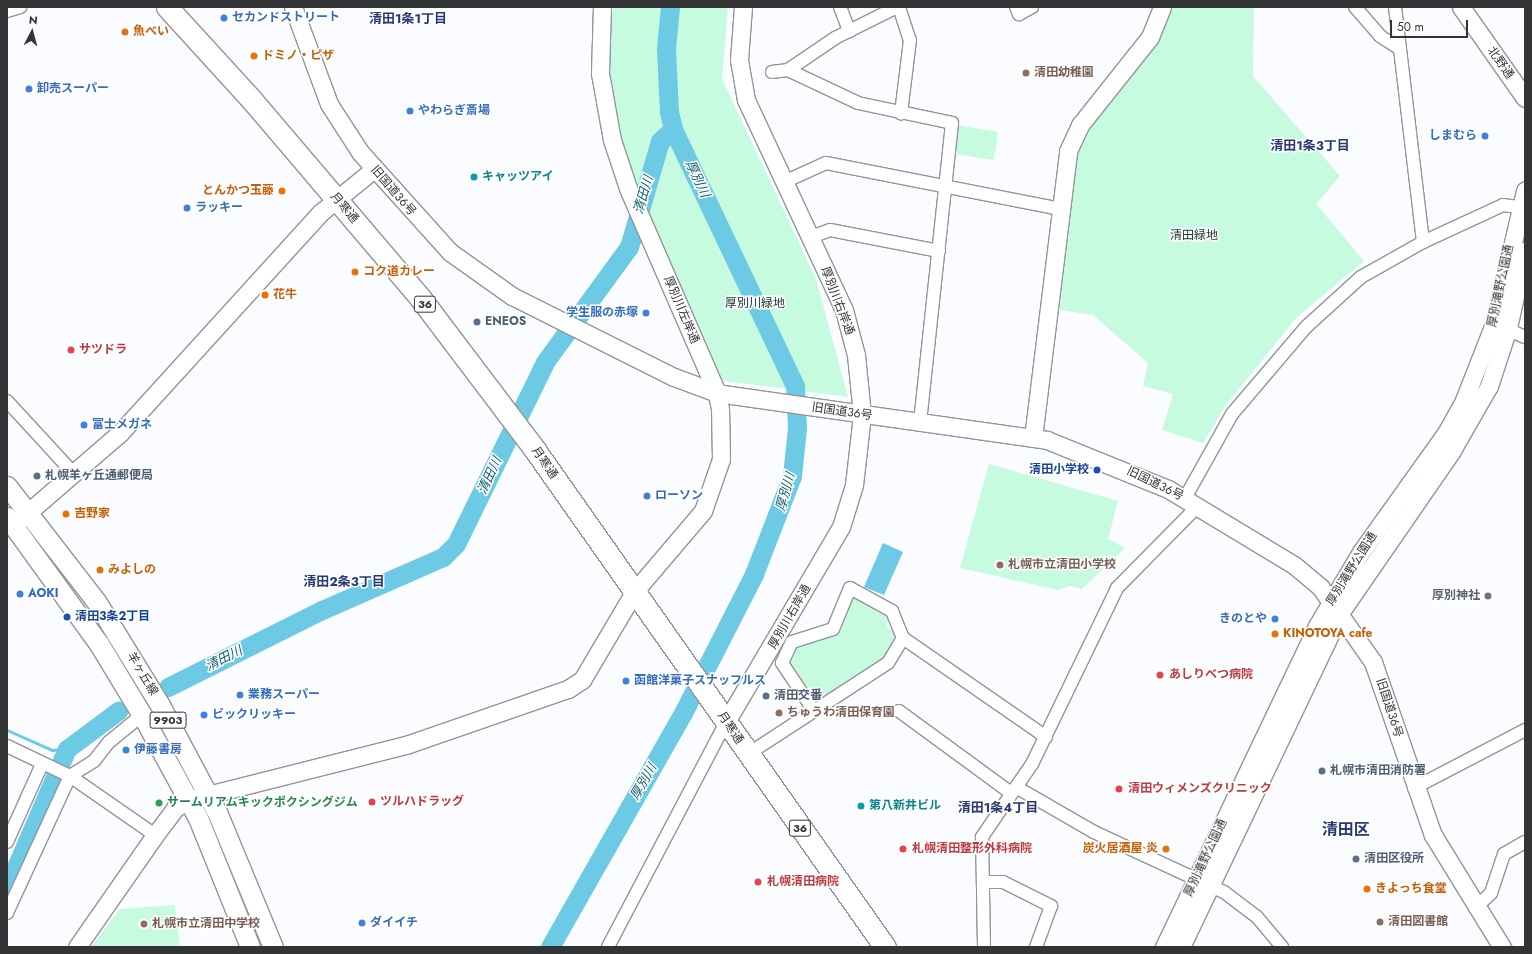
<!DOCTYPE html>
<meta charset="utf-8">
<style>
body{margin:0}
#map{position:relative;width:1532px;height:954px;overflow:hidden;background:#fafcff;font-family:Jost,"Noto Sans JP",sans-serif}
div>[style]{position:absolute}
[style*='--x']{left:calc(var(--x)*1px);top:calc(var(--y)*1px);width:calc(var(--w)*1px);rotate:calc(var(--a)*1deg)}
.green>*{inset:0;background:#c6fbe0}
.water>*{inset:0;background:#6dcae4}
.stream>*{height:3px;margin:-1.5px;padding:0 1.5px;transform-origin:1.5px;border-radius:1.5px;background:#6dcae4}
.river>*{height:19px;margin:-9.5px;padding:0 9.5px;transform-origin:9.5px;border-radius:9.5px;background:#6dcae4}
.roads{filter:drop-shadow(1px 0 #939599) drop-shadow(-1px 0 #939599) drop-shadow(0 1px #939599) drop-shadow(0 -1px #939599)}
.street>*{height:12px;margin:-6px;padding:0 6px;transform-origin:6px;border-radius:6px;background:#fff}
.secondary>*{height:17px;margin:-8.5px;padding:0 8.5px;transform-origin:8.5px;border-radius:8.5px;background:#fff}
.primary>*{height:19px;margin:-9.5px;padding:0 9.5px;transform-origin:9.5px;border-radius:9.5px;background:#fff}
.highway>*{height:21px;margin:-10.5px;padding:0 10.5px;transform-origin:10.5px;border-radius:10.5px;background:#fff}
.dots>*{width:11px;height:11px;translate:-50% -50%;box-sizing:border-box;border:2px solid #fff;border-radius:50%}
span{translate:-50% -50%;white-space:nowrap;text-align:center;line-height:1.15;-webkit-text-stroke:3px #fff;paint-order:stroke}
.shield-label span{padding:1px 3px;background:#fff;border:1px solid;border-radius:3px;-webkit-text-stroke-width:0}
.shield-label{font-size:11px;color:#333436;font-weight:700}
.shop-label{font-size:12px;color:#366cbe;font-weight:700}
.left{translate:0 -50%;text-align:left}
.right{translate:-100% -50%;text-align:right}
.food-label{font-size:12px;color:#c56008;font-weight:700}
.street-label{font-size:12px;color:#333436}
.education-label{font-size:12px;color:#785e54;font-weight:700}
.culture-label{font-size:12px;color:#0d838f;font-weight:700}
.park-label{font-size:12px;color:#123627}
.service-label{font-size:12px;color:#4e5e75;font-weight:700}
.health-label{font-size:12px;color:#be3a42;font-weight:700}
.transit-label{font-size:12px;color:#164399;font-weight:700}
.worship-label{font-size:12px;color:#5b616d;font-weight:700}
.leisure-label{font-size:12px;color:#27864d;font-weight:700}
.neighbourhood-label{font-size:13px;color:#293972;font-weight:700}
.water-label{font-size:13px;color:#0f5e70;font-style:italic}
.district-label{font-size:16px;color:#293972;font-weight:700}
.frame{position:absolute;inset:0;border:8px solid #333436;pointer-events:none}
.north{position:absolute;left:12px;top:12px;width:40px;height:40px;-webkit-text-stroke:3px #fff;paint-order:stroke;rotate:6deg;font-size:11px;font-weight:700;line-height:16px;text-align:center;color:#333436}
.north::after{content:'';display:block;margin:auto;width:14px;height:18px;background:#333436;clip-path:polygon(50% 0,100% 100%,50% 72%,0 100%)}
.scale{position:absolute;left:1390px;top:20px;width:78px;height:18px;box-sizing:border-box;border:2px solid #333436;border-top:0;padding-left:5px;font-size:12px;line-height:14px;white-space:nowrap;color:#333436;-webkit-text-stroke:3px #fff;paint-order:stroke}
</style>
<div id="map">
<div class="green">
<i style="clip-path:polygon(613px 7px,728px 7px,722px 79px,816px 279px,848px 397px,717px 380px,621px 153px,606px 72px)"></i>
<i style="clip-path:polygon(1164px 7px,1254px 7px,1253px 76px,1340px 176px,1316px 204px,1364px 261px,1295px 319px,1226px 405px,1203px 443px,1162px 430px,1173px 394px,1143px 386px,1148px 363px,1093px 315px,1060px 310px,1073px 150px)"></i>
<i style="clip-path:polygon(957px 125px,998px 132px,994px 160px,954px 154px)"></i>
<i style="clip-path:polygon(989px 464px,1118px 501px,1108px 539px,1125px 548px,1082px 589px,1070px 586px,1058px 590px,960px 568px)"></i>
<i style="clip-path:polygon(857px 598px,888px 616px,887px 627px,899px 638px,883px 662px,817px 701px,787px 663px,793px 649px,839px 632px,853px 599px)"></i>
<i style="clip-path:polygon(175px 905px,180px 947px,91px 947px,120px 909px)"></i>
</div>
<div class="water">
<i style="clip-path:polygon(883px 543px,903px 552px,884px 595px,864px 587px)"></i>
</div>
<div class="stream">
<i style="--x:7;--y:730;--w:49;--a:24"></i>
<i style="--x:52;--y:750;--w:15;--a:-4"></i>
</div>
<div class="river">
<i style="--x:168;--y:687;--w:172;--a:-26.6"></i>
<i style="--x:322;--y:610;--w:132;--a:-23.7"></i>
<i style="--x:443;--y:557;--w:18;--a:-45"></i>
<i style="--x:456;--y:544;--w:203;--a:-63.9"></i>
<i style="--x:545;--y:362;--w:142;--a:-53.9"></i>
<i style="--x:629;--y:247;--w:110;--a:-73.7"></i>
<i style="--x:660;--y:141;--w:18;--a:-43"></i>
<i style="--x:7;--y:888;--w:151;--a:-66.7"></i>
<i style="--x:67;--y:749;--w:64;--a:-36.7"></i>
<i style="--x:550;--y:947;--w:269;--a:-60.4"></i>
<i style="--x:683;--y:713;--w:156;--a:-62.9"></i>
<i style="--x:754;--y:574;--w:105;--a:-68.8"></i>
<i style="--x:792;--y:476;--w:48;--a:-84.1"></i>
<i style="--x:797;--y:428;--w:42;--a:-92.7"></i>
<i style="--x:795;--y:386;--w:284;--a:-115.4"></i>
<i style="--x:673;--y:129;--w:17;--a:-103"></i>
<i style="--x:669;--y:112;--w:64;--a:-92.7"></i>
<i style="--x:666;--y:48;--w:41;--a:-84.4"></i>
</div>
<div class="roads">
<div class="street">
<i style="--x:840;--y:7;--w:26;--a:69"></i>
<i style="--x:899;--y:7;--w:35;--a:72"></i>
<i style="--x:910;--y:40;--w:74;--a:97"></i>
<i style="--x:1016;--y:7;--w:8;--a:67"></i>
<i style="--x:1019;--y:14;--w:15;--a:-28"></i>
<i style="--x:1355;--y:7;--w:38;--a:49"></i>
<i style="--x:1380;--y:36;--w:24;--a:33"></i>
<i style="--x:1395;--y:7;--w:237;--a:83.2"></i>
<i style="--x:7;--y:11;--w:14;--a:-17"></i>
<i style="--x:788;--y:70;--w:77;--a:25.2"></i>
<i style="--x:858;--y:103;--w:96;--a:12"></i>
<i style="--x:952;--y:123;--w:302;--a:96.1"></i>
<i style="--x:772;--y:72;--w:16;--a:-7"></i>
<i style="--x:788;--y:70;--w:57;--a:-34.2"></i>
<i style="--x:835;--y:38;--w:69;--a:-26.6"></i>
<i style="--x:784;--y:182;--w:46;--a:-24.3"></i>
<i style="--x:826;--y:163;--w:239;--a:11.1"></i>
<i style="--x:811;--y:237;--w:20;--a:-20"></i>
<i style="--x:830;--y:230;--w:111;--a:10.9"></i>
<i style="--x:1501;--y:326;--w:26;--a:25"></i>
<i style="--x:7;--y:401;--w:100;--a:47.4"></i>
<i style="--x:1185;--y:498;--w:96;--a:-60.8"></i>
<i style="--x:1232;--y:414;--w:114;--a:-49.6"></i>
<i style="--x:1306;--y:327;--w:74;--a:-42.3"></i>
<i style="--x:1361;--y:277;--w:71;--a:-29.4"></i>
<i style="--x:1423;--y:242;--w:88;--a:-24.8"></i>
<i style="--x:1503;--y:205;--w:22;--a:8"></i>
<i style="--x:814;--y:711;--w:88;--a:-33"></i>
<i style="--x:888;--y:663;--w:29;--a:-59"></i>
<i style="--x:899;--y:711;--w:139;--a:36.2"></i>
<i style="--x:7;--y:746;--w:70;--a:25.5"></i>
<i style="--x:70;--y:776;--w:103;--a:34.8"></i>
<i style="--x:748;--y:754;--w:79;--a:-33.1"></i>
<i style="--x:814;--y:711;--w:58;--a:-123.7"></i>
<i style="--x:782;--y:663;--w:23;--a:-65"></i>
<i style="--x:792;--y:642;--w:43;--a:-17.6"></i>
<i style="--x:833;--y:629;--w:44;--a:-67.5"></i>
<i style="--x:850;--y:588;--w:48;--a:28.7"></i>
<i style="--x:892;--y:611;--w:29;--a:68"></i>
<i style="--x:903;--y:638;--w:174;--a:34.7"></i>
<i style="--x:1016;--y:787;--w:90;--a:30"></i>
<i style="--x:1094;--y:832;--w:143;--a:24.8"></i>
<i style="--x:1224;--y:892;--w:41;--a:37.1"></i>
<i style="--x:1257;--y:917;--w:39;--a:50"></i>
<i style="--x:1414;--y:788;--w:125;--a:-27.6"></i>
<i style="--x:7;--y:842;--w:85;--a:-65.8"></i>
<i style="--x:983;--y:882;--w:20;--a:0"></i>
<i style="--x:1003;--y:882;--w:54;--a:26.6"></i>
<i style="--x:1051;--y:906;--w:44;--a:110.1"></i>
<i style="--x:1475;--y:908;--w:22;--a:-43"></i>
<i style="--x:1491;--y:893;--w:41;--a:-71.6"></i>
<i style="--x:1504;--y:854;--w:24;--a:-30"></i>
<i style="--x:7;--y:913;--w:151;--a:-65.3"></i>
<i style="--x:70;--y:776;--w:28;--a:-32"></i>
<i style="--x:94;--y:761;--w:24;--a:-52"></i>
<i style="--x:109;--y:742;--w:43;--a:-39.3"></i>
<i style="--x:608;--y:947;--w:254;--a:-62.3"></i>
<i style="--x:984;--y:947;--w:110;--a:-91"></i>
<i style="--x:982;--y:837;--w:88;--a:-55.6"></i>
<i style="--x:1032;--y:764;--w:195;--a:-64.2"></i>
<i style="--x:1117;--y:588;--w:115;--a:-45.4"></i>
</div>
<div class="secondary">
<i style="--x:293;--y:7;--w:103;--a:69.6"></i>
<i style="--x:329;--y:104;--w:57;--a:57.1"></i>
<i style="--x:360;--y:152;--w:135;--a:48"></i>
<i style="--x:450;--y:252;--w:76;--a:35.4"></i>
<i style="--x:512;--y:296;--w:181;--a:26.6"></i>
<i style="--x:674;--y:377;--w:46;--a:20.4"></i>
<i style="--x:717;--y:393;--w:333;--a:8.1"></i>
<i style="--x:1047;--y:440;--w:131;--a:22"></i>
<i style="--x:1168;--y:489;--w:147;--a:31.1"></i>
<i style="--x:1294;--y:565;--w:35;--a:40"></i>
<i style="--x:1321;--y:588;--w:90;--a:54.9"></i>
<i style="--x:1373;--y:662;--w:183;--a:70.9"></i>
<i style="--x:1433;--y:835;--w:132;--a:58.4"></i>
<i style="--x:1461;--y:7;--w:111;--a:54.9"></i>
<i style="--x:1033;--y:438;--w:289;--a:-83"></i>
<i style="--x:1068;--y:151;--w:29;--a:-65"></i>
<i style="--x:1080;--y:125;--w:112;--a:-51.5"></i>
<i style="--x:1150;--y:37;--w:32;--a:-68"></i>
<i style="--x:18;--y:521;--w:135;--a:-40.8"></i>
<i style="--x:120;--y:433;--w:297;--a:-47.7"></i>
<i style="--x:320;--y:213;--w:70;--a:-39.2"></i>
<i style="--x:726;--y:722;--w:226;--a:-59.5"></i>
<i style="--x:841;--y:527;--w:44;--a:-72.8"></i>
<i style="--x:854;--y:485;--w:70;--a:-83.5"></i>
<i style="--x:862;--y:415;--w:60;--a:-95.7"></i>
<i style="--x:856;--y:355;--w:47;--a:-104.9"></i>
<i style="--x:844;--y:310;--w:232;--a:-115"></i>
<i style="--x:746;--y:100;--w:41;--a:-99.9"></i>
<i style="--x:739;--y:60;--w:53;--a:-85.7"></i>
<i style="--x:77;--y:947;--w:136;--a:-55.1"></i>
<i style="--x:155;--y:835;--w:34;--a:-53"></i>
<i style="--x:175;--y:808;--w:15;--a:-32"></i>
<i style="--x:188;--y:800;--w:225;--a:-14.2"></i>
<i style="--x:406;--y:745;--w:171;--a:-19.1"></i>
<i style="--x:568;--y:689;--w:17;--a:-33"></i>
<i style="--x:582;--y:680;--w:102;--a:-59.4"></i>
<i style="--x:634;--y:592;--w:106;--a:-49.6"></i>
<i style="--x:703;--y:511;--w:55;--a:-70.9"></i>
<i style="--x:721;--y:459;--w:50;--a:-91.1"></i>
<i style="--x:720;--y:409;--w:16;--a:-101"></i>
<i style="--x:717;--y:393;--w:223;--a:-113.5"></i>
<i style="--x:628;--y:188;--w:51;--a:-108.4"></i>
<i style="--x:612;--y:140;--w:68;--a:-100.2"></i>
<i style="--x:600;--y:73;--w:66;--a:-88.3"></i>
<i style="--x:1164;--y:947;--w:356;--a:-64.5"></i>
<i style="--x:1317;--y:626;--w:86;--a:-59.3"></i>
<i style="--x:1361;--y:552;--w:146;--a:-54.5"></i>
<i style="--x:1446;--y:433;--w:38;--a:-61"></i>
<i style="--x:1464;--y:400;--w:82;--a:-68.5"></i>
<i style="--x:1494;--y:324;--w:137;--a:-76.9"></i>
<i style="--x:1181;--y:947;--w:370;--a:-64.5"></i>
<i style="--x:1340;--y:613;--w:196;--a:-55.4"></i>
<i style="--x:1451;--y:452;--w:76;--a:-60.1"></i>
<i style="--x:1489;--y:386;--w:61;--a:-71.9"></i>
<i style="--x:1508;--y:328;--w:79;--a:-77.6"></i>
</div>
<div class="primary">
<i style="--x:7;--y:486;--w:145;--a:52.3"></i>
<i style="--x:96;--y:601;--w:122;--a:58.4"></i>
<i style="--x:160;--y:705;--w:121;--a:62"></i>
<i style="--x:217;--y:812;--w:146;--a:67.5"></i>
<i style="--x:7;--y:517;--w:157;--a:54.1"></i>
<i style="--x:99;--y:644;--w:83;--a:58.8"></i>
<i style="--x:142;--y:715;--w:117;--a:61.5"></i>
<i style="--x:198;--y:818;--w:139;--a:68"></i>
</div>
<div class="highway">
<i style="--x:167;--y:7;--w:125;--a:47.6"></i>
<i style="--x:251;--y:99;--w:262;--a:49.6"></i>
<i style="--x:421;--y:299;--w:189;--a:52.9"></i>
<i style="--x:535;--y:450;--w:608;--a:54.85"></i>
</div>
</div>
<div class="dots">
<i style="left:224px;top:18px;background:#3f7fe0"></i>
<i style="left:125px;top:32px;background:#e8710a"></i>
<i style="left:254px;top:56px;background:#e8710a"></i>
<i style="left:1026px;top:73px;background:#8d6e63"></i>
<i style="left:29px;top:89px;background:#3f7fe0"></i>
<i style="left:410px;top:111px;background:#3f7fe0"></i>
<i style="left:1485px;top:136px;background:#3f7fe0"></i>
<i style="left:474px;top:177px;background:#0f9aa8"></i>
<i style="left:282px;top:191px;background:#e8710a"></i>
<i style="left:187px;top:208px;background:#3f7fe0"></i>
<i style="left:355px;top:272px;background:#e8710a"></i>
<i style="left:265px;top:295px;background:#e8710a"></i>
<i style="left:646px;top:313px;background:#3f7fe0"></i>
<i style="left:477px;top:322px;background:#5c6f8a"></i>
<i style="left:71px;top:350px;background:#e0444e"></i>
<i style="left:84px;top:425px;background:#3f7fe0"></i>
<i style="left:1097px;top:470px;background:#1a4fb4"></i>
<i style="left:37px;top:476px;background:#5c6f8a"></i>
<i style="left:647px;top:496px;background:#3f7fe0"></i>
<i style="left:66px;top:514px;background:#e8710a"></i>
<i style="left:1000px;top:565px;background:#8d6e63"></i>
<i style="left:100px;top:570px;background:#e8710a"></i>
<i style="left:20px;top:594px;background:#3f7fe0"></i>
<i style="left:1488px;top:596px;background:#6b7280"></i>
<i style="left:67px;top:617px;background:#1a4fb4"></i>
<i style="left:1275px;top:619px;background:#3f7fe0"></i>
<i style="left:1275px;top:634px;background:#e8710a"></i>
<i style="left:1160px;top:675px;background:#e0444e"></i>
<i style="left:626px;top:681px;background:#3f7fe0"></i>
<i style="left:240px;top:695px;background:#3f7fe0"></i>
<i style="left:766px;top:696px;background:#5c6f8a"></i>
<i style="left:779px;top:713px;background:#8d6e63"></i>
<i style="left:204px;top:715px;background:#3f7fe0"></i>
<i style="left:126px;top:750px;background:#3f7fe0"></i>
<i style="left:1322px;top:771px;background:#5c6f8a"></i>
<i style="left:1119px;top:789px;background:#e0444e"></i>
<i style="left:372px;top:802px;background:#e0444e"></i>
<i style="left:159px;top:803px;background:#2e9e5b"></i>
<i style="left:861px;top:806px;background:#0f9aa8"></i>
<i style="left:903px;top:849px;background:#e0444e"></i>
<i style="left:1166px;top:849px;background:#e8710a"></i>
<i style="left:1356px;top:859px;background:#5c6f8a"></i>
<i style="left:758px;top:882px;background:#e0444e"></i>
<i style="left:1367px;top:889px;background:#e8710a"></i>
<i style="left:1380px;top:922px;background:#8d6e63"></i>
<i style="left:362px;top:923px;background:#3f7fe0"></i>
<i style="left:144px;top:924px;background:#8d6e63"></i>
</div>
<div class="shield-label">
<span style="left:425px;top:304px">36</span>
<span style="left:168px;top:720px">9903</span>
<span style="left:800px;top:828px">36</span>
</div>
<div class="shop-label">
<span class="left" style="left:232px;top:18px">セカンドストリート</span>
<span class="left" style="left:37px;top:89px">卸売スーパー</span>
<span class="left" style="left:418px;top:111px">やわらぎ斎場</span>
<span class="right" style="left:1477px;top:136px">しまむら</span>
<span class="left" style="left:195px;top:208px">ラッキー</span>
<span class="right" style="left:638px;top:313px">学生服の赤塚</span>
<span class="left" style="left:92px;top:425px">富士メガネ</span>
<span class="left" style="left:655px;top:496px">ローソン</span>
<span class="left" style="left:28px;top:594px">AOKI</span>
<span class="right" style="left:1267px;top:619px">きのとや</span>
<span class="left" style="left:634px;top:681px">函館洋菓子スナッフルス</span>
<span class="left" style="left:248px;top:695px">業務スーパー</span>
<span class="left" style="left:212px;top:715px">ビックリッキー</span>
<span class="left" style="left:134px;top:750px">伊藤書房</span>
<span class="left" style="left:370px;top:923px">ダイイチ</span>
</div>
<div class="food-label">
<span class="left" style="left:133px;top:32px">魚べい</span>
<span class="left" style="left:262px;top:56px">ドミノ・ピザ</span>
<span class="right" style="left:274px;top:191px">とんかつ玉藤</span>
<span class="left" style="left:363px;top:272px">コク道カレー</span>
<span class="left" style="left:273px;top:295px">花牛</span>
<span class="left" style="left:74px;top:514px">吉野家</span>
<span class="left" style="left:108px;top:570px">みよしの</span>
<span class="left" style="left:1283px;top:634px">KINOTOYA cafe</span>
<span class="right" style="left:1158px;top:849px">炭火居酒屋 炎</span>
<span class="left" style="left:1375px;top:889px">きよっち食堂</span>
</div>
<div class="street-label">
<span style="left:1500px;top:63px;rotate:55deg">北野通</span>
<span style="left:393px;top:191px;rotate:49deg">旧国道36号</span>
<span style="left:344px;top:208px;rotate:50deg">月寒通</span>
<span style="left:1501px;top:286px;rotate:-78deg">厚別滝野公園通</span>
<span style="left:837px;top:301px;rotate:69deg">厚別川右岸通</span>
<span style="left:681px;top:310px;rotate:67deg">厚別川左岸通</span>
<span style="left:842px;top:412px;rotate:8deg">旧国道36号</span>
<span style="left:544px;top:463px;rotate:55deg">月寒通</span>
<span style="left:1155px;top:484px;rotate:26deg">旧国道36号</span>
<span style="left:1352px;top:569px;rotate:-58deg">厚別滝野公園通</span>
<span style="left:790px;top:617px;rotate:-60deg">厚別川右岸通</span>
<span style="left:142px;top:674px;rotate:59deg">羊ヶ丘線</span>
<span style="left:1389px;top:708px;rotate:72deg">旧国道36号</span>
<span style="left:730px;top:728px;rotate:56deg">月寒通</span>
<span style="left:1206px;top:858px;rotate:-65deg">厚別滝野公園通</span>
</div>
<div class="education-label">
<span class="left" style="left:1034px;top:73px">清田幼稚園</span>
<span class="left" style="left:1008px;top:565px">札幌市立清田小学校</span>
<span class="left" style="left:787px;top:713px">ちゅうわ清田保育園</span>
<span class="left" style="left:1388px;top:922px">清田図書館</span>
<span class="left" style="left:152px;top:924px">札幌市立清田中学校</span>
</div>
<div class="culture-label">
<span class="left" style="left:482px;top:177px">キャッツアイ</span>
<span class="left" style="left:869px;top:806px">第八新井ビル</span>
</div>
<div class="park-label">
<span style="left:1194px;top:236px">清田緑地</span>
<span style="left:755px;top:304px">厚別川緑地</span>
</div>
<div class="service-label">
<span class="left" style="left:485px;top:322px">ENEOS</span>
<span class="left" style="left:45px;top:476px">札幌羊ヶ丘通郵便局</span>
<span class="left" style="left:774px;top:696px">清田交番</span>
<span class="left" style="left:1330px;top:771px">札幌市清田消防署</span>
<span class="left" style="left:1364px;top:859px">清田区役所</span>
</div>
<div class="health-label">
<span class="left" style="left:79px;top:350px">サツドラ</span>
<span class="left" style="left:1169px;top:675px">あしりべつ病院</span>
<span class="left" style="left:1128px;top:789px">清田ウィメンズクリニック</span>
<span class="left" style="left:380px;top:802px">ツルハドラッグ</span>
<span class="left" style="left:912px;top:849px">札幌清田整形外科病院</span>
<span class="left" style="left:767px;top:882px">札幌清田病院</span>
</div>
<div class="transit-label">
<span class="right" style="left:1089px;top:470px">清田小学校</span>
<span class="left" style="left:75px;top:617px">清田3条2丁目</span>
</div>
<div class="worship-label">
<span class="right" style="left:1480px;top:596px">厚別神社</span>
</div>
<div class="leisure-label">
<span class="left" style="left:167px;top:803px">サームリアムキックボクシングジム</span>
</div>
<div class="neighbourhood-label">
<span style="left:408px;top:19px">清田1条1丁目</span>
<span style="left:1310px;top:146px">清田1条3丁目</span>
<span style="left:344px;top:582px">清田2条3丁目</span>
<span style="left:998px;top:808px">清田1条4丁目</span>
</div>
<div class="water-label">
<span style="left:697px;top:179px;rotate:65deg">厚別川</span>
<span style="left:644px;top:195px;rotate:-74deg">清田川</span>
<span style="left:490px;top:476px;rotate:-65deg">清田川</span>
<span style="left:786px;top:492px;rotate:-74deg">厚別川</span>
<span style="left:224px;top:659px;rotate:-27deg">清田川</span>
<span style="left:644px;top:782px;rotate:-60deg">厚別川</span>
</div>
<div class="district-label">
<span style="left:1346px;top:830px">清田区</span>
</div>
<div class="frame"></div>
<div class="north">N</div>
<div class="scale">50 m</div>
</div>
